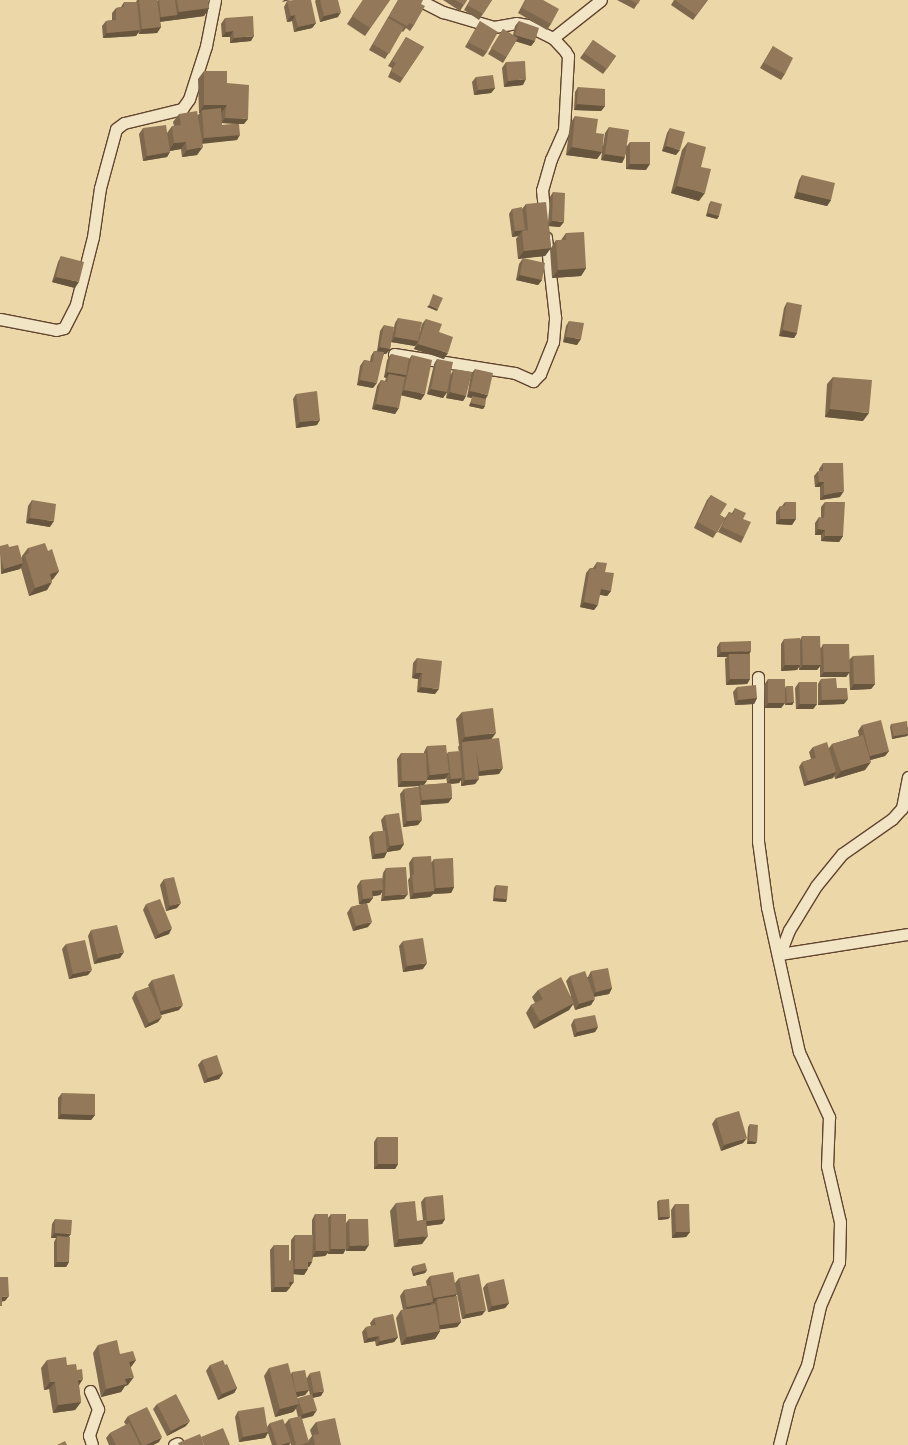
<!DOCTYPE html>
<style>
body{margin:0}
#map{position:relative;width:908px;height:1445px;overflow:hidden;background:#ebd7a7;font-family:Vollkorn,serif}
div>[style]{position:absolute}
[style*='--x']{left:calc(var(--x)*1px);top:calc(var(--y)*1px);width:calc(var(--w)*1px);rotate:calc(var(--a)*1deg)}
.roads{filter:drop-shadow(1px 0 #61442e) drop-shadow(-1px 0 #61442e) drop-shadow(0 1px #61442e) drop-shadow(0 -1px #61442e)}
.street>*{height:11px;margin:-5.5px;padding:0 5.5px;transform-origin:5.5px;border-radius:5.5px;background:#f2e5c6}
.wall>*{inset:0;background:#7e684d}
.shaded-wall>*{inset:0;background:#67553e}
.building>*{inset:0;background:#937959}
span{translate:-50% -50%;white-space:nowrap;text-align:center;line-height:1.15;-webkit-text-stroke:4.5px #f2e5c6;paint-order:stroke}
</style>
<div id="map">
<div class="roads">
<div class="street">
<i style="--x:419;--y:0;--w:27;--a:27"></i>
<i style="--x:443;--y:12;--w:53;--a:16.4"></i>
<i style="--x:494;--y:27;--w:22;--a:-10"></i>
<i style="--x:516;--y:23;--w:11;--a:10"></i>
<i style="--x:527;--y:25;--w:29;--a:27"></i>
<i style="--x:553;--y:38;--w:18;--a:47"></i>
<i style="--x:565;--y:51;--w:6;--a:59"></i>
<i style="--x:568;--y:56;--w:74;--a:93.1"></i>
<i style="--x:564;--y:130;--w:32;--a:114"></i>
<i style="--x:551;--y:159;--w:32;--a:106"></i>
<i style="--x:542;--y:190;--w:27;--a:84"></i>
<i style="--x:553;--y:38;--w:61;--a:-38.4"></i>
<i style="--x:0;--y:319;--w:57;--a:11.1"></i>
<i style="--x:56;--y:330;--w:8;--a:-14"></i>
<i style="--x:64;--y:328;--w:27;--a:-63"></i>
<i style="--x:76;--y:304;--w:69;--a:-75.8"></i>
<i style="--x:93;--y:237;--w:49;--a:-81.9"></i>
<i style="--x:100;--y:188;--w:61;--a:-74.8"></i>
<i style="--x:116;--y:129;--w:10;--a:-37"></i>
<i style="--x:124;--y:123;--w:60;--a:-13.6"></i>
<i style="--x:182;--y:109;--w:12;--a:-55"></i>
<i style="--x:189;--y:99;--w:56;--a:-72.2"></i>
<i style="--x:206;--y:46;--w:47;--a:-78.9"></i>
<i style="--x:394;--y:354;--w:122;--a:8.9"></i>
<i style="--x:515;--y:373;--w:20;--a:24"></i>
<i style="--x:533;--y:381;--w:10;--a:-45"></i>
<i style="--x:540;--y:374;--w:35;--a:-68"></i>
<i style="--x:553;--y:342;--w:25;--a:-85"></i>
<i style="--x:555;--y:317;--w:80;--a:-96.5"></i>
<i style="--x:758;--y:677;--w:164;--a:90"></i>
<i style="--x:758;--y:841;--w:67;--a:82.2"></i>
<i style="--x:767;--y:907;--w:148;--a:77.6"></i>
<i style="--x:799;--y:1052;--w:72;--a:65.2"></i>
<i style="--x:829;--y:1117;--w:49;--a:92.3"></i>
<i style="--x:827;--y:1166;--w:57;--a:76.9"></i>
<i style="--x:840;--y:1222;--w:40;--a:91.4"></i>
<i style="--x:839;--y:1262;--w:48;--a:113.4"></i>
<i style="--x:820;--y:1306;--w:60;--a:102.4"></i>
<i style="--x:807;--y:1365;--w:44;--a:114.2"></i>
<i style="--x:789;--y:1405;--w:41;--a:104"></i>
<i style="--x:908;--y:777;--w:32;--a:101"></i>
<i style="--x:902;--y:808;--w:15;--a:132"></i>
<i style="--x:892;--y:819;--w:61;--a:145"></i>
<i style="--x:842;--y:854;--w:41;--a:129.1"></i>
<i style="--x:816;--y:886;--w:52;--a:121.5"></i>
<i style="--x:789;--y:930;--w:26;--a:111"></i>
<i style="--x:780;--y:954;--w:130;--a:-8.9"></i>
<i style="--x:90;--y:1391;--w:20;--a:66"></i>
<i style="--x:98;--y:1409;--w:28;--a:109"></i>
<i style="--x:89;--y:1435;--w:10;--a:73"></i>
<i style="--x:174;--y:1445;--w:4;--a:-27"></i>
</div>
</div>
<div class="wall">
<i style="clip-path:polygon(137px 0,157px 0,157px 1px,158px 0,208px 0,209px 8px,204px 16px,160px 22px,161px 27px,157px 33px,139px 34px,138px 32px,136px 36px,103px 38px,102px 26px,106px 21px,112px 20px,112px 13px,116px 8px,121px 7px,124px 2px,136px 2px)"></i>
<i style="clip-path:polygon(316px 0,338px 0,338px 17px,320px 22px,315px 1px)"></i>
<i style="clip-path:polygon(363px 0,390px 0,365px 36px,347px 24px)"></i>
<i style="clip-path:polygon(398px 0,422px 0,414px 25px,410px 31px,406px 28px,403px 32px,402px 31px,385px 59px,369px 50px)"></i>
<i style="clip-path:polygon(443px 0,467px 0,460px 11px)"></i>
<i style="clip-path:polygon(470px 0,492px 0,479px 20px,464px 10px)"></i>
<i style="clip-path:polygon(525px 0,543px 0,551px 24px,547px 30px,518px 13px)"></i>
<i style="clip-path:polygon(617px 0,640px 0,634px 9px)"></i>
<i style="clip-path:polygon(674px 0,708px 0,693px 20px,671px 5px)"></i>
<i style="clip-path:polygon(287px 1px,316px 23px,312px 28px,294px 32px,292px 21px,287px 22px,284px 7px)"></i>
<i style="clip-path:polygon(225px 18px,251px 41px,230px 43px,230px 37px,222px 37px,221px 24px)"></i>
<i style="clip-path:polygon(480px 21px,487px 52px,483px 57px,465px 47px)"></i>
<i style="clip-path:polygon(519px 21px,535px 41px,531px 46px,516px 41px,503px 63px,488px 54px,503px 29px,513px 35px,515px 26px)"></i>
<i style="clip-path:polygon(406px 37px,424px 47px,400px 83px,388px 77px,392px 68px,388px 66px)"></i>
<i style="clip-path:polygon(593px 40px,616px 56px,603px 74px,580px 58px)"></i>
<i style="clip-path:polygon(773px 46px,785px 74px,781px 80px,760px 68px)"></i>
<i style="clip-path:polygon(506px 62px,523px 85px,504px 87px,502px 68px)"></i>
<i style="clip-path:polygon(evenodd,204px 71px,227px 84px,244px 124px,239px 124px,237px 140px,202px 143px,197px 155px,182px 157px,181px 149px,170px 151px,167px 157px,143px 161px,139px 134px,143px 128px,167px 133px,172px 126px,174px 126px,173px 122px,179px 114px,198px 115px,200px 113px,199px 113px,198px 79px,204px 71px,222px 123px,237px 124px,222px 125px,222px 123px)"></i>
<i style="clip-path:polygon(476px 77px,495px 88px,491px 93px,474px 95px,472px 82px)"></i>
<i style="clip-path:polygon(578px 87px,605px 106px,601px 111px,574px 110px,575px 92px)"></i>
<i style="clip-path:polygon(575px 116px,596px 133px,603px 146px,605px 133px,609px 127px,627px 146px,630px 142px,646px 170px,626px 169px,626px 153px,622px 163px,601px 160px,602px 152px,597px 159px,566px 155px,570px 124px)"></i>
<i style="clip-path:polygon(670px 128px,676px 155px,662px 151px,667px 133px)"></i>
<i style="clip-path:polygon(688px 142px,701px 167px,699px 201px,671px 193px,682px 150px)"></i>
<i style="clip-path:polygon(802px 175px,831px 200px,827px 206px,794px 198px,799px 180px)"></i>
<i style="clip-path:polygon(553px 192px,560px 227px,549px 226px,551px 248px,556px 240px,561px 240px,566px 233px,586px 268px,581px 276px,552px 278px,550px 249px,545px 256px,523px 258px,542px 280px,538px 285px,516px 280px,519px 264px,523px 258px,518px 259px,516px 239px,518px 236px,512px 237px,509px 214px,512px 209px,522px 209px,526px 204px,548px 223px,550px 197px)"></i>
<i style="clip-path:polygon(711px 201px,719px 216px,717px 219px,706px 216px,709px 204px)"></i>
<i style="clip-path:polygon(61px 256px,75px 288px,52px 282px,58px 262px)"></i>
<i style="clip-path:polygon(787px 302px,797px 333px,794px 338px,779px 336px,784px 308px)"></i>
<i style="clip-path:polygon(398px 318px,420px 332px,422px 324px,426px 319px,439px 332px,444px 359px,414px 349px,416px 344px,415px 346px,391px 342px,390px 349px,386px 354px,384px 354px,373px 388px,357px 385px,360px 366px,364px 360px,370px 361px,371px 356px,374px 351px,377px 351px,380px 331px,384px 325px,393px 332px,395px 323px)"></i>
<i style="clip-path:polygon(569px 321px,577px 345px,563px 342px,566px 326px)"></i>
<i style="clip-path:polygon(391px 354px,409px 359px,412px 355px,421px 400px,401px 395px,395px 414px,372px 409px,377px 386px,381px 380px,385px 381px,386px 378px,384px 377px,387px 360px)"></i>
<i style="clip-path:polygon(437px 359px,451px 374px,454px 369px,466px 396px,463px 401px,446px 398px,447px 392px,443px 398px,427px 394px,434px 364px)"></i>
<i style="clip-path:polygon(475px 369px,485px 406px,483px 409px,469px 406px,472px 398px,467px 397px,471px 374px)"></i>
<i style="clip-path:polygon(833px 377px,863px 421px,825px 417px,827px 384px)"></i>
<i style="clip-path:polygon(296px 394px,317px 425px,296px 428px,293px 399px)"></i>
<i style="clip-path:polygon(823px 463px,840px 497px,820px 500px,820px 487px,815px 487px,814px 476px,818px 471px,819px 471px,819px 469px)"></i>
<i style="clip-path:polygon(711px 495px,720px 515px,725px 518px,729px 512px,732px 513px,735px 508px,743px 519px,744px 537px,741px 543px,718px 532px,725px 519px,713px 538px,694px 528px,707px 500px)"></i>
<i style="clip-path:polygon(32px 500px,50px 527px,26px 523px,28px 506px)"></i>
<i style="clip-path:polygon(785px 502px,792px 525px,776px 524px,776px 512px,780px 506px,782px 506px)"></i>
<i style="clip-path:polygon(825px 502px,843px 536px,839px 542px,821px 541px,821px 535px,815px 535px,815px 523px,819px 517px,821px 518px,821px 507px)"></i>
<i style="clip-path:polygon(0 546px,9px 547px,22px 558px,22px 556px,28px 548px,48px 551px,59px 571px,53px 579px,52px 580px,47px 590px,29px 596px,21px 568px,20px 569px,1px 574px)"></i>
<i style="clip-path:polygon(597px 562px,605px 572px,611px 591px,607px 596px,600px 595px,594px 610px,580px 607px,586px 573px,590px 568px,593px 568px)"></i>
<i style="clip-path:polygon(802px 636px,821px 648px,823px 644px,849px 660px,853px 656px,875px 684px,871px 689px,850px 690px,849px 672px,846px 677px,820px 677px,820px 666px,817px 670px,799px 670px,799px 667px,797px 670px,781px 671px,781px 644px,784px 639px,800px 640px)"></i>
<i style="clip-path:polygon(720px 642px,750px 654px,750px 679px,747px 684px,726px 685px,725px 659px,727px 657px,717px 657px,717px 647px)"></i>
<i style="clip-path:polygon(417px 658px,435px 694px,417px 692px,418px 679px,412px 678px,413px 663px)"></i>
<i style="clip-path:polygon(768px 679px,785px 688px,786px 686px,794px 702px,792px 705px,785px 705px,785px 703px,781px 708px,765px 708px,764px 685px)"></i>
<i style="clip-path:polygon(821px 679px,837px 688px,844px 704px,818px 705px,818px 684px)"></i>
<i style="clip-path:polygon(799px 682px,817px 704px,813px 709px,796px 709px,795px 688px)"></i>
<i style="clip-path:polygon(737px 687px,757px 698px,754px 704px,735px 705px,733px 692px)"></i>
<i style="clip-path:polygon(evenodd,462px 712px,492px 739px,499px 774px,478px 776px,475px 784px,461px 786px,461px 780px,459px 783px,451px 784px,452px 798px,448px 803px,420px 805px,418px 825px,403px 827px,400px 794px,404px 789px,418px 787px,419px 786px,398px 787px,397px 759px,401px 753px,424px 753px,424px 752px,427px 746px,447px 754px,448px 752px,459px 752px,458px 747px,460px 744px,459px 745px,456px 719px,462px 712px,446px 777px,447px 783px,424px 785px,427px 780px,445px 779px,446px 777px)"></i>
<i style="clip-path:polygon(891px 724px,908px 727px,908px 735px,907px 736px,892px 739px,890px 727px)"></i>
<i style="clip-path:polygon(862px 725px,889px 751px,885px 756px,870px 760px,865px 770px,835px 779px,834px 775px,833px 778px,804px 786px,799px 767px,802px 762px,811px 759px,809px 752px,813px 747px,829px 748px,832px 744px,859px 736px,858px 731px)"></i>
<i style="clip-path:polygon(385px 815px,404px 844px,400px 850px,387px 852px,384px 858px,372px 859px,369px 837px,373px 832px,383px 831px,381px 820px)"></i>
<i style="clip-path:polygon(413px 857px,431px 863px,434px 859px,454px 887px,451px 893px,433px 894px,430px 897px,410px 899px,408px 880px,410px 877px,409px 863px)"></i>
<i style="clip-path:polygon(386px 868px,404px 899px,381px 901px,382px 892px,380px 895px,373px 896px,373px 898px,369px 903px,367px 903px,368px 927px,353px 931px,347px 913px,351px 907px,362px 904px,359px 904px,357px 886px,361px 880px,382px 881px,383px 873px)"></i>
<i style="clip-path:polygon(164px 879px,177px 908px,166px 911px,160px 885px)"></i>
<i style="clip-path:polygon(496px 885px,506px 902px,493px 901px,494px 888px)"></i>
<i style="clip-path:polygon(146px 904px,169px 934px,155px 939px,143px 910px)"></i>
<i style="clip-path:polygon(91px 930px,120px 958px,94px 964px,88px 936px)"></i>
<i style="clip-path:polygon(403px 941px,423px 969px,403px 972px,399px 946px)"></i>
<i style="clip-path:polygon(66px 944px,88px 975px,69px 979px,62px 949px)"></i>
<i style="clip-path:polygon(591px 971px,612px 988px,609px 994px,594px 997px,591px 1005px,575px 1010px,573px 1004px,569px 1010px,534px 1029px,526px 1013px,531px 1005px,535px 1003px,532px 997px,538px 990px,571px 996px,566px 981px,570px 976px,588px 977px)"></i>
<i style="clip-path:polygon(152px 980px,179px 1010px,161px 1015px,158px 1022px,145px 1028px,132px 998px,135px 992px,149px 987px,148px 985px)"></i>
<i style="clip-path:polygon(574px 1019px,598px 1027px,595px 1032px,574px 1037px,571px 1025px)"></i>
<i style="clip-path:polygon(202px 1060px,223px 1073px,219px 1079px,204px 1083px,198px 1065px)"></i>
<i style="clip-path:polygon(62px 1093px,95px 1115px,91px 1120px,58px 1119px,58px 1098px)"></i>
<i style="clip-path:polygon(716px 1118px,743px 1143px,721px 1151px,712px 1124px)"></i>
<i style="clip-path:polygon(750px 1124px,755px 1144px,747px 1144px,748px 1127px)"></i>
<i style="clip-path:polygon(377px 1137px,398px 1164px,395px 1169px,374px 1169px,374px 1142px)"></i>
<i style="clip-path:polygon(425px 1197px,445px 1219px,442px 1224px,427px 1226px,422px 1244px,394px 1247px,390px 1211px,396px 1203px,417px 1221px,423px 1220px,421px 1202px)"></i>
<i style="clip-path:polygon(659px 1200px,670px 1217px,668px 1219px,658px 1220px,657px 1202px)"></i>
<i style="clip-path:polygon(675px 1204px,690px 1232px,686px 1237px,672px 1238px,671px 1210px)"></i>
<i style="clip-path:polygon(315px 1214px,328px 1218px,331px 1214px,346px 1223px,349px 1219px,365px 1251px,346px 1251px,346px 1248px,343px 1254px,328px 1254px,328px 1253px,325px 1256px,313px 1257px,312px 1262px,309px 1267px,308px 1267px,304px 1275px,293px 1274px,290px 1288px,286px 1292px,271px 1292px,270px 1250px,274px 1245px,289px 1261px,291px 1260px,291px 1240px,295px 1235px,312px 1235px,312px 1220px)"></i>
<i style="clip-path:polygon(55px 1219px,69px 1237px,69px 1262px,66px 1267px,54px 1267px,54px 1242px,56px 1238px,51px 1238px,52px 1224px)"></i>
<i style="clip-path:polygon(413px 1266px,427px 1270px,425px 1273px,413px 1276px,411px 1269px)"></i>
<i style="clip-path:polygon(430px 1276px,455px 1283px,459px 1278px,482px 1315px,462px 1319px,457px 1294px,455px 1297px,461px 1322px,457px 1327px,440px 1329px,440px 1331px,435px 1339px,401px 1345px,396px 1318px,401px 1310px,403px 1310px,400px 1296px,404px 1290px,427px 1286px,426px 1281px)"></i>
<i style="clip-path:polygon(487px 1283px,509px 1303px,505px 1308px,488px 1312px,483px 1288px)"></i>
<i style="clip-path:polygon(374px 1318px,398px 1337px,394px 1342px,376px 1346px,375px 1341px,364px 1343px,362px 1332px,366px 1327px,371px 1326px,370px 1323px)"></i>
<i style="clip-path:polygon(98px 1345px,136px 1360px,131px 1367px,128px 1385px,125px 1386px,121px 1392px,101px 1397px,93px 1353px)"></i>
<i style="clip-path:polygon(47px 1360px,67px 1365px,79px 1385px,81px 1402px,75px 1410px,53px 1413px,49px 1389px,44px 1390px,41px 1368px)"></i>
<i style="clip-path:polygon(210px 1365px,225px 1365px,237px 1388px,234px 1393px,218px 1400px,206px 1371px)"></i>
<i style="clip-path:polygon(evenodd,269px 1368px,291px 1374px,292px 1372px,307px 1378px,310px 1373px,321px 1396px,313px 1398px,313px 1416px,302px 1419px,308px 1441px,312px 1436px,310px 1430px,316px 1422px,341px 1445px,291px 1445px,290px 1442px,289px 1445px,272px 1445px,268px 1433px,265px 1438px,239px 1442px,235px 1417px,238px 1411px,267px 1427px,270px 1423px,285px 1424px,289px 1419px,298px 1417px,296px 1409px,293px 1412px,275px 1417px,264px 1376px,269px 1368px,309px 1390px,310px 1395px,298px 1399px,297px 1397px,305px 1395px,309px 1390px)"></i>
<i style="clip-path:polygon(157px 1404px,186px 1426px,167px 1436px,153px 1409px)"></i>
<i style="clip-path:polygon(128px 1416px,159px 1442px,153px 1445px,109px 1445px,106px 1438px,110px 1433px,126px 1425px,124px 1422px)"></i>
</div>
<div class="shaded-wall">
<i style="clip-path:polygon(284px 0,291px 0,282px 2px)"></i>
<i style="clip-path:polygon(209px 8px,204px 16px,174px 20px,179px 12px)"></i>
<i style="clip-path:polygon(341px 12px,338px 17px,320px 22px,324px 16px)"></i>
<i style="clip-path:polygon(177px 15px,173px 20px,157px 22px,161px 17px)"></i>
<i style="clip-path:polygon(295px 15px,292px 21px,287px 22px,291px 16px)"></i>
<i style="clip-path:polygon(316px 23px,312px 28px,294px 32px,298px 27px)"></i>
<i style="clip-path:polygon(161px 27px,157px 33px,139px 34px,142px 29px)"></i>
<i style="clip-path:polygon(140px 30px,136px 36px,103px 38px,107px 33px)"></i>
<i style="clip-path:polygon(233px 31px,230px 37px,222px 37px,226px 32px)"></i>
<i style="clip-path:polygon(515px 35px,535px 41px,531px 46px,511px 40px)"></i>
<i style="clip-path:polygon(254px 36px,251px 41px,230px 43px,234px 38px)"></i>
<i style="clip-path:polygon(526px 79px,523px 85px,504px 87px,508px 81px)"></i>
<i style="clip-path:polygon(495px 88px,491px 93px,474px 95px,478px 90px)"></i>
<i style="clip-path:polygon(577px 104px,605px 106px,601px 111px,574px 110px)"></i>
<i style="clip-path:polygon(204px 105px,227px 105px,221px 113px,202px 110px,200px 113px,199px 113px)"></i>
<i style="clip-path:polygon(225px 118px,248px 119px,244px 124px,221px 123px)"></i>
<i style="clip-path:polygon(240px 135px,237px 140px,201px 144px,204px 138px)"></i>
<i style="clip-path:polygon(186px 142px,181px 149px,169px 151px,174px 143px)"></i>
<i style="clip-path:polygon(666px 146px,680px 150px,676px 155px,662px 151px)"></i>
<i style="clip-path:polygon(203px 147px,197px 155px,182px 157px,187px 150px)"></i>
<i style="clip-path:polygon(572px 147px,602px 152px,597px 159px,566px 155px)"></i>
<i style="clip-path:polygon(170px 152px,167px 157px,143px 161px,147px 156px)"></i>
<i style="clip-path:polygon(605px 154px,625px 157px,622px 163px,601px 160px)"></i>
<i style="clip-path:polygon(630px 164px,650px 164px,646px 170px,626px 169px)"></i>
<i style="clip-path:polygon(677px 186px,705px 193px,699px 201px,671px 193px)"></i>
<i style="clip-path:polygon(798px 192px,831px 200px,827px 206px,794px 198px)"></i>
<i style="clip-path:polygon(708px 213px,719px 216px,717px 219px,706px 216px)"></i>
<i style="clip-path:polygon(552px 221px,564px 222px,560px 227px,548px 226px)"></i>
<i style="clip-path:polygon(525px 230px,522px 231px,518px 236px,512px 237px,515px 231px)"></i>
<i style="clip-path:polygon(551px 248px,545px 256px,518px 259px,524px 251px)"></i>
<i style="clip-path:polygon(586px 268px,581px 276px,552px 278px,558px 270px)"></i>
<i style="clip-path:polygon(520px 275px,542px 280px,538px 285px,516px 280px)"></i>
<i style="clip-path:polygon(56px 277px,79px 282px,75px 288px,52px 282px)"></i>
<i style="clip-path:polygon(429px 305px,438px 309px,437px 311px,427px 307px)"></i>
<i style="clip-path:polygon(783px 330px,797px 333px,794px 338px,779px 336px)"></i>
<i style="clip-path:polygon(395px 337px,418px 341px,415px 346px,391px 342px)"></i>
<i style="clip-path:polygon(566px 337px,581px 339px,577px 345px,563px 342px)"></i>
<i style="clip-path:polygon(418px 344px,448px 353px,444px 359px,414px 349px)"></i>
<i style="clip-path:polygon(380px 347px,390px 349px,386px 354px,376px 352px)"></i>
<i style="clip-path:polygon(387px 372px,406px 375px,402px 381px,389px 374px,386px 378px,384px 377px)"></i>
<i style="clip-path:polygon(360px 380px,377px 383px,373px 388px,357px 385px)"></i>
<i style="clip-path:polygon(431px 389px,447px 392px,443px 398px,427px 394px)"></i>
<i style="clip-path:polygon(404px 390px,425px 394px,421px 400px,400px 395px)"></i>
<i style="clip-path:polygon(470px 391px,488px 395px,485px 400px,467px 397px)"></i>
<i style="clip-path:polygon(450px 392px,466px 396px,463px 401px,446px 398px)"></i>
<i style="clip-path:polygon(471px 403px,485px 406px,483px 409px,469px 406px)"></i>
<i style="clip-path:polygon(376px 404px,399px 408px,395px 414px,372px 409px)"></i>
<i style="clip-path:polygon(830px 409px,869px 413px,863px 421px,825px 417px)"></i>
<i style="clip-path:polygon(320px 420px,317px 425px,296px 428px,300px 422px)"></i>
<i style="clip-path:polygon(819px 482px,824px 482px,820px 487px,815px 487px)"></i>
<i style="clip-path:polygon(844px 491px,840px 497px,820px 500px,824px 495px)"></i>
<i style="clip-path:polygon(30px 518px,54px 521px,50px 527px,26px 523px)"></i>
<i style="clip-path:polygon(780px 519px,796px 519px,792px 525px,776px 524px)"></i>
<i style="clip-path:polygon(818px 529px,825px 530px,821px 535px,815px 535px)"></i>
<i style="clip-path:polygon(825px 536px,843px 536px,839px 542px,821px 541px)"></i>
<i style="clip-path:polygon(23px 563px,20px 569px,1px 574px,4px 569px)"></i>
<i style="clip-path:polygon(59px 571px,53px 579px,44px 582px,50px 574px)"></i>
<i style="clip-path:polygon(52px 582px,47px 590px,29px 596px,35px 588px)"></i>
<i style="clip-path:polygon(601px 589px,611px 591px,607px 596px,597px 594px)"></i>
<i style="clip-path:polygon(584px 602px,598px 605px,594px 610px,580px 607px)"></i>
<i style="clip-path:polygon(751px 651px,748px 656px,729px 654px,727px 657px,717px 657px,721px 652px)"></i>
<i style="clip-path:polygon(785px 665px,800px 665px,797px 670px,781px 671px)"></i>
<i style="clip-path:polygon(803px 665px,821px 665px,817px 670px,799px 670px)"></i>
<i style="clip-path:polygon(824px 672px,850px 672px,846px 677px,820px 677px)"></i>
<i style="clip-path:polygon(416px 673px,422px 673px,418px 679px,412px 678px)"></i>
<i style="clip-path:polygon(730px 679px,750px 679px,747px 684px,726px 685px)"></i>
<i style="clip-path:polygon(854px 684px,875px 684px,871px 689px,850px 690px)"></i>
<i style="clip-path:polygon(421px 687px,439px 689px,435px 694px,417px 692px)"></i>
<i style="clip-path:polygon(757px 698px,754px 704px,735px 705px,738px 700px)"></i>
<i style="clip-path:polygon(848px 699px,844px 704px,818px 705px,822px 700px)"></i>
<i style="clip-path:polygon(794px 702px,792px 705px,785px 705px,787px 703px)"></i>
<i style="clip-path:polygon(768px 703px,785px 703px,781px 708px,765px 708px)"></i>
<i style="clip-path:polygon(800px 704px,817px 704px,813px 709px,796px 709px)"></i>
<i style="clip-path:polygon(496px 733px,490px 741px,462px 742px,459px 745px,465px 737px)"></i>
<i style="clip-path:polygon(908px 734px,907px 736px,892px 739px,894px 736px)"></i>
<i style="clip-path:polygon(889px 751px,885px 756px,867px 761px,870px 756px)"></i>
<i style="clip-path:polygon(871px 762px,865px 770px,835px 779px,841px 771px)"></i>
<i style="clip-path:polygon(503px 768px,499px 774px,476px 776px,480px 771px)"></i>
<i style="clip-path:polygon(836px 772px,833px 778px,804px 786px,808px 781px)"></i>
<i style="clip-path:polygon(449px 773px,445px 779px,426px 780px,430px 775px)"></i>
<i style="clip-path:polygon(462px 778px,459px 783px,447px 784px,451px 779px)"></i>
<i style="clip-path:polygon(479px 779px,475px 784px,461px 786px,465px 780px)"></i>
<i style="clip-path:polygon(402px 781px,427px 781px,423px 786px,420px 785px,419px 786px,398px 787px)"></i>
<i style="clip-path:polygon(452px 798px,448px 803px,418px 805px,422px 800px)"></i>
<i style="clip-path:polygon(422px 820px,418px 825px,403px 827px,407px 821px)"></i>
<i style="clip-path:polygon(404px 844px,400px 850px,386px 852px,390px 846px)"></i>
<i style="clip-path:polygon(387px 852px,384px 858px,372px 859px,375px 854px)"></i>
<i style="clip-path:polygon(454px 887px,451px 893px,433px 894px,430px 897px,410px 899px,414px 893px,433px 891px,436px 888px)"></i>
<i style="clip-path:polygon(383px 890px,380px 895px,369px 897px,372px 891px)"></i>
<i style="clip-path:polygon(408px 894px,404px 899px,381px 901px,385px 896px)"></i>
<i style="clip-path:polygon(373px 898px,369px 903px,359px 904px,363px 899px)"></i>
<i style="clip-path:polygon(495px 898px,507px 899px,506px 902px,493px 901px)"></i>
<i style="clip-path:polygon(181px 903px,177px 908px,166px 911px,170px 906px)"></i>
<i style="clip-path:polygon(372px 922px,368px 927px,353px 931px,356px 926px)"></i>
<i style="clip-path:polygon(172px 928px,169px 934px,155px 939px,159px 934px)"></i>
<i style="clip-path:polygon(124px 952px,120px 958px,94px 964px,98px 958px)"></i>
<i style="clip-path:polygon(427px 963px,423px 969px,403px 972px,407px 966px)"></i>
<i style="clip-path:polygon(92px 970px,88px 975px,69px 979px,73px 974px)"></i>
<i style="clip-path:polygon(612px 988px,609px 994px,592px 997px,596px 992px)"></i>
<i style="clip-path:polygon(595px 999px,591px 1005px,575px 1010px,579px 1004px)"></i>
<i style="clip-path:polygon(574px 1003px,569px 1010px,534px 1029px,540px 1021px)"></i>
<i style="clip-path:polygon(183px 1005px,179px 1010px,157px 1016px,161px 1011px)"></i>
<i style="clip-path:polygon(162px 1017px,158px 1022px,145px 1028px,149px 1023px)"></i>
<i style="clip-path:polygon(598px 1027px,595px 1032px,574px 1037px,577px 1032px)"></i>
<i style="clip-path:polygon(223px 1073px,219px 1079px,204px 1083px,208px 1078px)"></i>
<i style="clip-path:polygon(61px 1114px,95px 1115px,91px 1120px,58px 1119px)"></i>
<i style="clip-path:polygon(747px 1138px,743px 1143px,721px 1151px,724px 1145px)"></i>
<i style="clip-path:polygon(749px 1141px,757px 1142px,755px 1144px,747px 1144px)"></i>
<i style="clip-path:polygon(378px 1164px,398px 1164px,395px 1169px,374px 1169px)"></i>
<i style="clip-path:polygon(660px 1217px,670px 1217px,668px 1219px,658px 1220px)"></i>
<i style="clip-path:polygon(445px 1219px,442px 1224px,424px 1226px,427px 1221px)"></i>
<i style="clip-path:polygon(676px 1232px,690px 1232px,686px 1237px,672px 1238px)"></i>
<i style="clip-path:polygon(55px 1233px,71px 1234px,67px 1239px,57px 1236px,56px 1238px,51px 1238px)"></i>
<i style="clip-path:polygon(428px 1236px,422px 1244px,394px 1247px,399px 1239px)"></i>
<i style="clip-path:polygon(369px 1245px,365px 1251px,346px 1251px,350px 1246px)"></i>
<i style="clip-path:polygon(331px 1249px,346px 1249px,343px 1254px,328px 1254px)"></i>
<i style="clip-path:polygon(316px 1251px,329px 1251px,325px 1256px,312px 1257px)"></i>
<i style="clip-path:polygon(57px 1262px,69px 1262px,66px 1267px,54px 1267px)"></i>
<i style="clip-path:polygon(308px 1262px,312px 1262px,309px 1267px,304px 1267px)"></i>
<i style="clip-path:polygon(295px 1269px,308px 1269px,304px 1275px,291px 1274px)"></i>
<i style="clip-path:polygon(427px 1270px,425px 1273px,413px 1276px,414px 1273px)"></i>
<i style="clip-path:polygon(289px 1282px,294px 1282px,286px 1292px,271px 1292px,275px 1287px)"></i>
<i style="clip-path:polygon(457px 1294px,454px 1299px,437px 1299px,434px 1303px,432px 1303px,429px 1307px,404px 1312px,407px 1307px,431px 1302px,434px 1298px)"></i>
<i style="clip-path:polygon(9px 1296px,5px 1301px,0 1302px,2px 1297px)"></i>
<i style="clip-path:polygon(509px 1303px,505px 1308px,488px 1312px,492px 1306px)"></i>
<i style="clip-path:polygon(486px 1310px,482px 1315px,462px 1319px,466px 1314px)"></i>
<i style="clip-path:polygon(461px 1322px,457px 1327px,436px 1330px,440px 1325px)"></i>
<i style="clip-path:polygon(440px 1331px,435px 1339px,401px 1345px,407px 1337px)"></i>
<i style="clip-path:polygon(379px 1336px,375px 1341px,364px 1343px,368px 1338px)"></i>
<i style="clip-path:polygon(398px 1337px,394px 1342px,376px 1346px,380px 1341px)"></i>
<i style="clip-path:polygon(136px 1360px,130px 1368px,129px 1362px)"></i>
<i style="clip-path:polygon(134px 1377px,128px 1385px,125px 1386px,121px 1392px,101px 1397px,106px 1389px,125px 1379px)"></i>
<i style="clip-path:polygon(83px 1379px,78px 1387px,78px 1380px)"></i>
<i style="clip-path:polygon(50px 1382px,55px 1382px,49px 1389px,44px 1390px)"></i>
<i style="clip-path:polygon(237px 1388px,234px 1393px,218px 1400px,222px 1394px)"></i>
<i style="clip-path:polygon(309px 1390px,305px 1395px,292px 1398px,296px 1392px)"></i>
<i style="clip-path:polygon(324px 1391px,321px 1396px,310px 1398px,314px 1393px)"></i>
<i style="clip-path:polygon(81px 1402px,75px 1410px,53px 1413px,58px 1405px)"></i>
<i style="clip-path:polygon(299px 1404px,293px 1412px,275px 1417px,280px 1409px)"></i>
<i style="clip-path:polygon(317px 1410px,313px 1416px,299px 1419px,303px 1414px)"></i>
<i style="clip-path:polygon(190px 1421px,186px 1426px,167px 1436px,171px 1431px)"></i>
<i style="clip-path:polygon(268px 1432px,265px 1438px,239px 1442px,243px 1437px)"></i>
<i style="clip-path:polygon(162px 1437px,159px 1442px,153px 1445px,146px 1445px)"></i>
<i style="clip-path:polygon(291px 1442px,289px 1445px,280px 1445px)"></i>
</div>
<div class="building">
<i style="clip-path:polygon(139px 0,157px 0,161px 27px,142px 29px)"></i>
<i style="clip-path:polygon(159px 0,175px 0,177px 15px,161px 17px)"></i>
<i style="clip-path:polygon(177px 0,208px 0,209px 8px,179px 12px)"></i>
<i style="clip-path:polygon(294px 0,311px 0,316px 23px,298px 27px,295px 15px,291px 16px,287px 1px)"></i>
<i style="clip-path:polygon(320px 0,338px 0,341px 12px,324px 16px)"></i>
<i style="clip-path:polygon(363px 0,390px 0,370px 28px,352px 16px)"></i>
<i style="clip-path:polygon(398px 0,423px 0,421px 4px,425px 6px,414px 25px,409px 23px,407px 26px,389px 16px)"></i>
<i style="clip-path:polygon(455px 0,467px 0,464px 5px)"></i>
<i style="clip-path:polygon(470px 0,492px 0,483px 14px,467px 5px)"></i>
<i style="clip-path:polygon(526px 0,543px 0,559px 9px,551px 24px,522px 8px)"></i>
<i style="clip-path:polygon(630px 0,640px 0,638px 4px)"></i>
<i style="clip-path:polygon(675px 0,707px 0,696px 15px)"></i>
<i style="clip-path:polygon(124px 2px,137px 2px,140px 30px,107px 33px,106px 21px,116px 20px,116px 8px,124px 7px)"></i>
<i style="clip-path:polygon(253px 16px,254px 36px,234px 38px,233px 31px,226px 32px,225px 18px)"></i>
<i style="clip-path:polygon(388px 18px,404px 27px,389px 54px,373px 44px)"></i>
<i style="clip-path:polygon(480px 21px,498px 32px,487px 52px,468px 42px)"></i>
<i style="clip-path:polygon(519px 21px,539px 28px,535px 41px,515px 35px)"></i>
<i style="clip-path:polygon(503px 29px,518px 38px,506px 57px,491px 48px)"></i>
<i style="clip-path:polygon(406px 37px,424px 47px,403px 78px,391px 71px,396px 63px,392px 61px)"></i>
<i style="clip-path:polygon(593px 40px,616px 56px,607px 69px,584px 53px)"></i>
<i style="clip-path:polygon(773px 46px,793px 58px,785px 74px,764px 63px)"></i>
<i style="clip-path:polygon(525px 61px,526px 79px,508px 81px,506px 62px)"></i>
<i style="clip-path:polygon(204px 71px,227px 71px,227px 105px,204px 105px)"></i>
<i style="clip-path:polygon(493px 75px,495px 88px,478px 90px,476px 77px)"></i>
<i style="clip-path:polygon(227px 83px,249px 85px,248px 119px,225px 118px,226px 107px,227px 105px)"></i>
<i style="clip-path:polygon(578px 87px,605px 89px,605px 106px,577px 104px)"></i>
<i style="clip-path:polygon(221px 108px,222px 125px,239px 124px,240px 135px,204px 138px,202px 110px)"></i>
<i style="clip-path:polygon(197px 111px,203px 147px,187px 150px,186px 142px,174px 143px,172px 126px,181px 125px,179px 114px)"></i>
<i style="clip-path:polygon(575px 116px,598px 119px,596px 133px,604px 134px,602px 152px,572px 147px)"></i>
<i style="clip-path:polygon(166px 125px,170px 152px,147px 156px,143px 128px)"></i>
<i style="clip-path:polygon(609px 127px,629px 130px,625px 157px,605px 154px)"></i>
<i style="clip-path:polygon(670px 128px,685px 132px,680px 150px,666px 146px)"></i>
<i style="clip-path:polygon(630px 142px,650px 142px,650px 164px,630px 164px)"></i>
<i style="clip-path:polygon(688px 142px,706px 147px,701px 167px,711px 169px,705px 193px,677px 186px)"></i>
<i style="clip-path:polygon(802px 175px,835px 183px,831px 200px,798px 192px)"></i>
<i style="clip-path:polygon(553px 192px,565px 193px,564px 222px,552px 221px)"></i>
<i style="clip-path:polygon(711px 201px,722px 204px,719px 216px,708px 213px)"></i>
<i style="clip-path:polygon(546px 202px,551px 248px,524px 251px,522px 231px,528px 230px,526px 204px)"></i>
<i style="clip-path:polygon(522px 207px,525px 230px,515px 231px,512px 209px)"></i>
<i style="clip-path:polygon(584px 232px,586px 268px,558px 270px,556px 240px,566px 240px,566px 233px)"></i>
<i style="clip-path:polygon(61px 256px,84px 262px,79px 282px,56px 277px)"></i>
<i style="clip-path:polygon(523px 258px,545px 263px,542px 280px,520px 275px)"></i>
<i style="clip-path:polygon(433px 294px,443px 298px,438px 309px,429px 305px)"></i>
<i style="clip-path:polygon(787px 302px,802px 305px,797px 333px,783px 330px)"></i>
<i style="clip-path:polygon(398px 318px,422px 322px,418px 341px,395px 337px)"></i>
<i style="clip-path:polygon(426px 319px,442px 324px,439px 332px,453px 337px,448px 353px,418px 344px)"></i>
<i style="clip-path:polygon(569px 321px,584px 323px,581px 339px,566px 337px)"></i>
<i style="clip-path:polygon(384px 325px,394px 327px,390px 349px,380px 347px)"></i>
<i style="clip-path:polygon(374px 351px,384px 352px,377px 383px,360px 380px,364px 360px,373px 362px)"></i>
<i style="clip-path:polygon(391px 354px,409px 358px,406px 375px,387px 372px)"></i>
<i style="clip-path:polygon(412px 355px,432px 360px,425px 394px,404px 390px)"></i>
<i style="clip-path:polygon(437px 359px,453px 362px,447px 392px,431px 389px)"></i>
<i style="clip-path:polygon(454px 369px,472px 372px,466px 396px,450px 392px)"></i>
<i style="clip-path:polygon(475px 369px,493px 373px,488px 395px,470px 391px)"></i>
<i style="clip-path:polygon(389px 374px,405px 377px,399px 408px,376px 404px,381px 380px,387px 382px)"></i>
<i style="clip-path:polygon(833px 377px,872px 380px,869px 413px,830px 409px)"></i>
<i style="clip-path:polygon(317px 391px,320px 420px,300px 422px,296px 394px)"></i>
<i style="clip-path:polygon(472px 396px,486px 399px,485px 406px,471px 403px)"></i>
<i style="clip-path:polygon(823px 463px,843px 463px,844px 491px,824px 495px,824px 482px,819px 482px,818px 471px,823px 471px)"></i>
<i style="clip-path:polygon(711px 495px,727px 504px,720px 515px,725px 518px,717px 533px,698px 522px)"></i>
<i style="clip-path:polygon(32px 500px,56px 504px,54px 521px,30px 518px)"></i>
<i style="clip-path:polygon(785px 502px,796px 502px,796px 519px,780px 519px,780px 506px,785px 506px)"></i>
<i style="clip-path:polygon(825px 502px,845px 502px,843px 536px,825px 536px,825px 530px,818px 529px,819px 517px,824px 518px)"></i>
<i style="clip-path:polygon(735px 508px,746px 513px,743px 519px,751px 522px,744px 537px,722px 527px,729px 512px,733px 514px)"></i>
<i style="clip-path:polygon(45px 543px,48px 551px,52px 549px,59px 571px,50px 574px,52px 582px,35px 588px,25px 555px,29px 553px,28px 548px)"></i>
<i style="clip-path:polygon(8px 544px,9px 547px,18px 545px,23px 563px,4px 569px,0 554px,0 546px)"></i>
<i style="clip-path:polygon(597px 562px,607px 563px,605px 572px,614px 573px,611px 591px,601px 589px,598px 605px,584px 602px,590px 568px,596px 569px)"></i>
<i style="clip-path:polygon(802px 636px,820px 636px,821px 665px,803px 665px)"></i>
<i style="clip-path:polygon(800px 638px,800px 665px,785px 665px,784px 639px)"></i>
<i style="clip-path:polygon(751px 641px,751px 651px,721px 652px,720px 642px)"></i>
<i style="clip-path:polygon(823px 644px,849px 644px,850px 672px,824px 672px)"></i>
<i style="clip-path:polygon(729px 654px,750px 654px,750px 679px,730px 679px)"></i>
<i style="clip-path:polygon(874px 655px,875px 684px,854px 684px,853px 656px)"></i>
<i style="clip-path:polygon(417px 658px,442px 661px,439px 689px,421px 687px,422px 673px,416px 673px)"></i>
<i style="clip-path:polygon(836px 678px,837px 688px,847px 688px,848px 699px,822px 700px,821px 679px)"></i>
<i style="clip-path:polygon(768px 679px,785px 679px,785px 703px,768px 703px)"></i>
<i style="clip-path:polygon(799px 682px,817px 682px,817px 704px,800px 704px)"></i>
<i style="clip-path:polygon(756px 685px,757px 698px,738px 700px,737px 687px)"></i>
<i style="clip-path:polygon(786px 686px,793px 686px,794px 702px,787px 703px)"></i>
<i style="clip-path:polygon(493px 708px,496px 733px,465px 737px,462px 712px)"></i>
<i style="clip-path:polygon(881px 720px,889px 751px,870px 756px,862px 725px)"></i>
<i style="clip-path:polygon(907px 721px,908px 734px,894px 736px,891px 724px)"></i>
<i style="clip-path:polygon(863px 735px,871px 762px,841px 771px,832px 744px)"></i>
<i style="clip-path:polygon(499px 738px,503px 768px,480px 771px,476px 751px,479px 779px,465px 780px,462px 742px)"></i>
<i style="clip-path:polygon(827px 742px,836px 772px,808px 781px,802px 762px,816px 758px,813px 747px)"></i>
<i style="clip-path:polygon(446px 745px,449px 773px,430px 775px,427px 746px)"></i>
<i style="clip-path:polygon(460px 751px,462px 778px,451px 779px,448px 752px)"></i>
<i style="clip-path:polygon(401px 753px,426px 753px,427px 781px,402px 781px)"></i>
<i style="clip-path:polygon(451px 783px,452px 798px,422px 800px,420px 785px)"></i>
<i style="clip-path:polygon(419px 787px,422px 820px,407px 821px,404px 789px)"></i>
<i style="clip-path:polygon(399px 813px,404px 844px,390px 846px,385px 815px)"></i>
<i style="clip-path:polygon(385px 831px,387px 852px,375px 854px,373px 832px)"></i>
<i style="clip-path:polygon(431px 856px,434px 891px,414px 893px,412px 875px,414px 874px,413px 857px)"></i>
<i style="clip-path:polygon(453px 858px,454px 887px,436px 888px,434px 859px)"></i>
<i style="clip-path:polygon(406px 867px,408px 894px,385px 896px,386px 868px)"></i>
<i style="clip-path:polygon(174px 877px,181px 903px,170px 906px,164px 879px)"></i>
<i style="clip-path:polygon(382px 878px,383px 890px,372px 891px,373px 898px,363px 899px,361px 880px)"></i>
<i style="clip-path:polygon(496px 885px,508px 886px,507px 899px,495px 898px)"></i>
<i style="clip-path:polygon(160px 899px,172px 928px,159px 934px,146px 904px)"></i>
<i style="clip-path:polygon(367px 903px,372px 922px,356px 926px,351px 907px)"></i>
<i style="clip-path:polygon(117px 925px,124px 952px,98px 958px,91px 930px)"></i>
<i style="clip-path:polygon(423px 938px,427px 963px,407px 966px,403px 941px)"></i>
<i style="clip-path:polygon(85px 940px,92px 970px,73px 974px,66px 944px)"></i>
<i style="clip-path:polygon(608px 968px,612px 988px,596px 992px,591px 971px)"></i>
<i style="clip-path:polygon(585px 971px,595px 999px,579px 1004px,570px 976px)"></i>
<i style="clip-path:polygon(174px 974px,183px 1005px,161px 1011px,152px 980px)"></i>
<i style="clip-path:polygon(561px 977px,574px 1003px,540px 1021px,531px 1005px,543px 999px,538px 990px)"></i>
<i style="clip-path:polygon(149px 987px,162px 1017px,149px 1023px,135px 992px)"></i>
<i style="clip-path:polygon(595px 1015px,598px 1027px,577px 1032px,574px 1019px)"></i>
<i style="clip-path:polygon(217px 1055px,223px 1073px,208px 1078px,202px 1060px)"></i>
<i style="clip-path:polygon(62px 1093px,95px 1094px,95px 1115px,61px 1114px)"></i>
<i style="clip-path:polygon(739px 1111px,747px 1138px,724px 1145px,716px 1118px)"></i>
<i style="clip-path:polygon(750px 1124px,758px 1125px,757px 1142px,749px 1141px)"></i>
<i style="clip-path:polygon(377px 1137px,398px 1137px,398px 1164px,378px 1164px)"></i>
<i style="clip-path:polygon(443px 1195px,445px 1219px,427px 1221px,425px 1197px)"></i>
<i style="clip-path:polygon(669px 1199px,670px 1217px,660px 1217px,659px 1200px)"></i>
<i style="clip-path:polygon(415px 1201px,417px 1221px,426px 1220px,428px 1236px,399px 1239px,396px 1203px)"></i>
<i style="clip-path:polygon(675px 1204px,689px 1204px,690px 1232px,676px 1232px)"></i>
<i style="clip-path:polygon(315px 1214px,328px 1214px,329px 1251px,316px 1251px)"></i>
<i style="clip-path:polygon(331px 1214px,346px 1214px,346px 1249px,331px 1249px)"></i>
<i style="clip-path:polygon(55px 1219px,72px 1220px,71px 1234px,55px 1233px)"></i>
<i style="clip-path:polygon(349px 1219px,368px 1219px,369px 1245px,350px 1246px)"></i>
<i style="clip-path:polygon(295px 1235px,313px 1235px,312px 1262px,308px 1262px,308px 1269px,295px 1269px)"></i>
<i style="clip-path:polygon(57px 1236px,70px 1237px,69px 1262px,57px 1262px)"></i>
<i style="clip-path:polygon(274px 1245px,289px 1245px,289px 1261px,293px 1260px,294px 1282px,289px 1282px,290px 1287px,275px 1287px)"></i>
<i style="clip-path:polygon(425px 1263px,427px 1270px,414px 1273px,413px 1266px)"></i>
<i style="clip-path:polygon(453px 1272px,457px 1294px,434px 1298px,430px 1276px)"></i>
<i style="clip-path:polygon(479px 1274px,486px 1310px,466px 1314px,459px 1278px)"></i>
<i style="clip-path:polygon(0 1277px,8px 1277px,9px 1296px,2px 1297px,2px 1306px,0 1306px)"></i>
<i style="clip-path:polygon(504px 1279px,509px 1303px,492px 1306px,487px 1283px)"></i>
<i style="clip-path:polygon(430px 1285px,433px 1302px,407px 1307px,404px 1290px)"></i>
<i style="clip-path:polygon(457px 1296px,461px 1322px,440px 1325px,437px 1299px)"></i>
<i style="clip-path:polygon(435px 1304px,440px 1331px,407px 1337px,401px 1310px)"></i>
<i style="clip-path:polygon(393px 1314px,398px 1337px,380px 1341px,379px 1336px,368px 1338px,366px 1327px,376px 1325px,374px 1318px)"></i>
<i style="clip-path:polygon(117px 1340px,120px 1354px,133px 1351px,136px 1360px,129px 1362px,134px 1377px,125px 1379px,127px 1384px,106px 1389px,98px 1345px)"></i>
<i style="clip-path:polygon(66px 1357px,67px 1365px,76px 1364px,77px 1370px,82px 1369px,83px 1379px,78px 1380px,81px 1402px,58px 1405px,55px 1382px,50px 1382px,47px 1360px)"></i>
<i style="clip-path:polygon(223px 1360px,225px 1365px,227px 1364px,237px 1388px,222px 1394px,210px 1365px)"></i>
<i style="clip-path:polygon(288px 1363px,299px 1404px,280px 1409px,269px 1368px)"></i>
<i style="clip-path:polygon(305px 1370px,309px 1390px,296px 1392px,292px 1372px)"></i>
<i style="clip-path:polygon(320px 1371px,324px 1391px,314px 1393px,310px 1373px)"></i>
<i style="clip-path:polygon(176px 1394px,190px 1421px,171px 1431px,157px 1404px)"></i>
<i style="clip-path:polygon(312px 1394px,317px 1410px,303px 1414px,298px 1398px)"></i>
<i style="clip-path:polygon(147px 1407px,162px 1437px,146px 1445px,142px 1445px,128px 1416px)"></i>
<i style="clip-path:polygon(264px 1407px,268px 1432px,243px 1437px,238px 1411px)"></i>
<i style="clip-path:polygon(301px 1416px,309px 1442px,300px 1445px,296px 1445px,289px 1419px)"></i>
<i style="clip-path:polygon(335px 1418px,341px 1445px,315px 1445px,313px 1435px,319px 1434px,316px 1422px)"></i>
<i style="clip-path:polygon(283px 1419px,291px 1442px,280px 1445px,277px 1445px,270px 1423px)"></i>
<i style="clip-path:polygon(129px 1423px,140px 1445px,116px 1445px,110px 1433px)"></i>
<i style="clip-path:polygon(223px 1428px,230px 1445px,204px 1445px,201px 1437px)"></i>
<i style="clip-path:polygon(200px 1434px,204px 1445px,179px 1445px,178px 1443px)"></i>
<i style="clip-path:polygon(65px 1441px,67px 1445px,57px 1445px)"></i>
</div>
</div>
